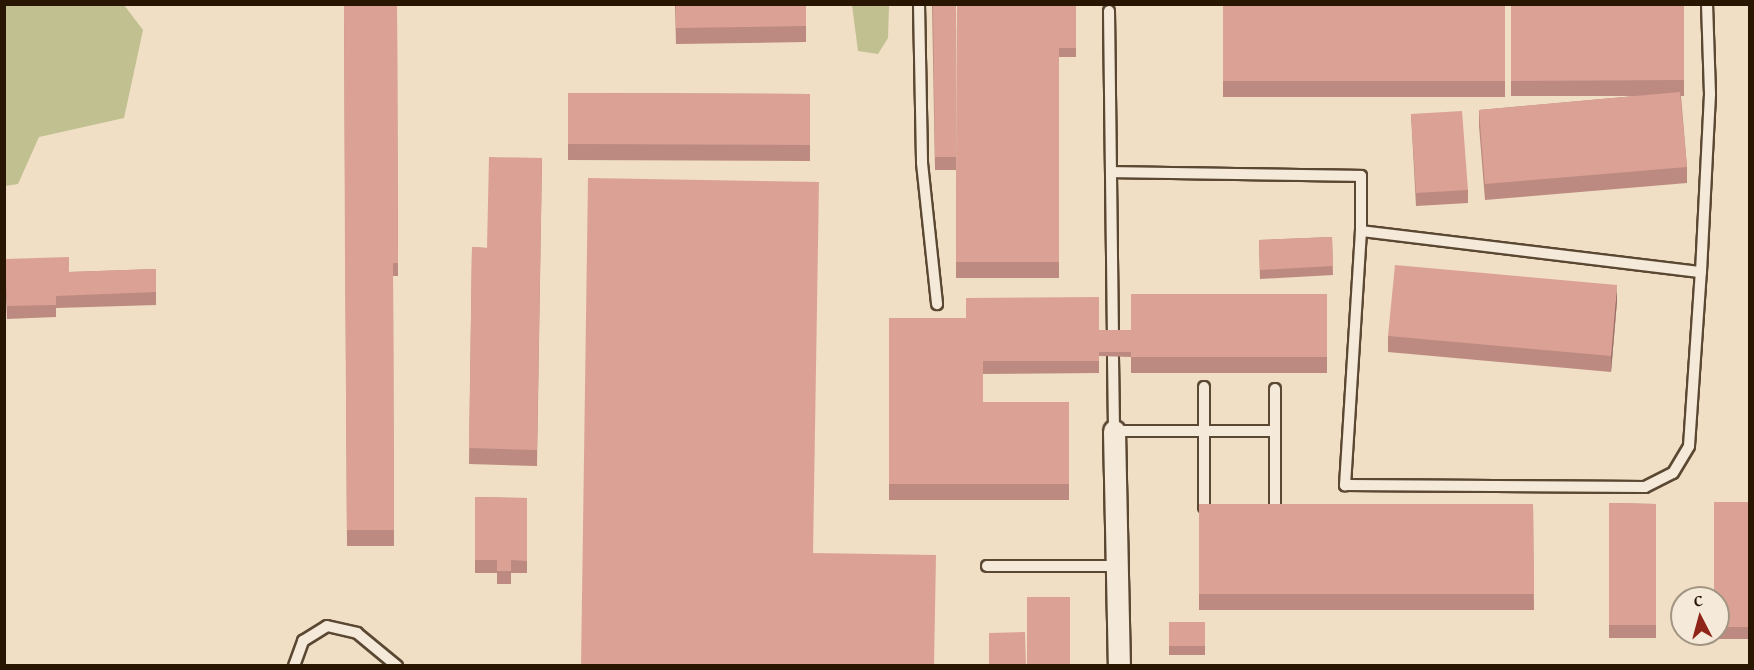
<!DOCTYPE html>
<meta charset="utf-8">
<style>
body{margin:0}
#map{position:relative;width:1754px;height:670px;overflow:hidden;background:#f0dec5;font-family:"Gentium Book Plus",serif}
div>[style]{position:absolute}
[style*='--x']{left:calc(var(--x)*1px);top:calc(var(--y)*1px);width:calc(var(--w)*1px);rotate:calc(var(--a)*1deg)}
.green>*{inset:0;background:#c0c090}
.roads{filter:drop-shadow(2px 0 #5b4833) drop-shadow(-2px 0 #5b4833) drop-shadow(0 2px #5b4833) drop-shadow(0 -2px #5b4833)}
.lane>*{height:10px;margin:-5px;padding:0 5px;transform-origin:5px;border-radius:5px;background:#f5ead9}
.street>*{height:21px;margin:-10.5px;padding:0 10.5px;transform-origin:10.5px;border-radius:10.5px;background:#f5ead9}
.wall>*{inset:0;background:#bc8a80}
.shaded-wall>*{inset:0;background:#997168}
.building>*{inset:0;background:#dba195}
span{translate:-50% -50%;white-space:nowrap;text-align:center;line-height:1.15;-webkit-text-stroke:4.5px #f5ead9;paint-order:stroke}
.frame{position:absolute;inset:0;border:6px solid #291602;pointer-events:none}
.north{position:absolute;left:1670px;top:586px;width:60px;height:60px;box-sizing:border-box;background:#f5ead9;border:2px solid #a39583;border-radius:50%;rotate:354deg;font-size:16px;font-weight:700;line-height:24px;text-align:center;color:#291602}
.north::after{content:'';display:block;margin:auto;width:21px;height:27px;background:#8f2418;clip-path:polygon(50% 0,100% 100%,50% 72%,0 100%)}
</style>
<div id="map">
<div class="green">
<i style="clip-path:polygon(5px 4px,124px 5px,143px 30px,124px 118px,39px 137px,18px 184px,5px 186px)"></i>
<i style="clip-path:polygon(852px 5px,889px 5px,888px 38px,878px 54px,858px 51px)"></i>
</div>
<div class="roads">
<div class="lane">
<i style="--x:919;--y:4;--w:159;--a:88.9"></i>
<i style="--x:922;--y:163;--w:142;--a:83.9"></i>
<i style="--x:1109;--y:11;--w:324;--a:89.3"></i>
<i style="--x:1111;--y:172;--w:250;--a:0.9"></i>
<i style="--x:1361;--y:176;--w:55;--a:90"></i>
<i style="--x:1361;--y:231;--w:255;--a:93.6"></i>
<i style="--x:1345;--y:485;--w:300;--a:0.4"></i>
<i style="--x:1645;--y:487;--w:31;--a:-27"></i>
<i style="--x:1673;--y:473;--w:31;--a:-59"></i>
<i style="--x:1689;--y:446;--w:174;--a:-86.1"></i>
<i style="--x:1701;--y:272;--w:178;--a:-87.1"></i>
<i style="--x:1710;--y:94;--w:90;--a:-91.9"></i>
<i style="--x:1361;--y:231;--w:342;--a:6.9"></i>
<i style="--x:1113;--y:357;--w:74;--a:89.2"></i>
<i style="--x:1114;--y:431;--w:161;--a:0"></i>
<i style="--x:1204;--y:387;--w:120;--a:90"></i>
<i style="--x:1275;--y:389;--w:117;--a:90"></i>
<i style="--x:987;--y:566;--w:129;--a:0"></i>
<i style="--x:294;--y:666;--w:27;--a:-70"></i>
<i style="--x:303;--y:641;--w:28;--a:-32"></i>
<i style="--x:327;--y:626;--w:31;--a:13"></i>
<i style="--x:357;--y:633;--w:52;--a:39.5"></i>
</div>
<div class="street">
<i style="--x:1114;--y:431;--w:235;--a:88.8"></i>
</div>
</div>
<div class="wall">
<i style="clip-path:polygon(344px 4px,397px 4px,398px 276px,393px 276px,394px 546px,347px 546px)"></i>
<i style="clip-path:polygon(675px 4px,806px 4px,806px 42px,676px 44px)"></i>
<i style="clip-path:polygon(932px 4px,956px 4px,956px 170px,935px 170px)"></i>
<i style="clip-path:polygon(957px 4px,1059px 4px,1059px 278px,956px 278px)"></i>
<i style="clip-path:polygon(1059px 4px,1076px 4px,1076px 57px,1059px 57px)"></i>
<i style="clip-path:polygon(1223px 4px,1505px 4px,1505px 97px,1223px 97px)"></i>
<i style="clip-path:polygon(1511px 4px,1684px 4px,1684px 96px,1681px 96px,1687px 167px,1687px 183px,1485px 200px,1479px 126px,1479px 110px,1635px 96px,1511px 96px)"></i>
<i style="clip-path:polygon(568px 93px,810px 94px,810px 161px,568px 160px)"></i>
<i style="clip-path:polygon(1411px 114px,1468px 190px,1468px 203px,1416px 206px)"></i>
<i style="clip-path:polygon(542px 158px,537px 466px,469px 464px,472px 247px,487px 248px)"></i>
<i style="clip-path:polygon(1332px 237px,1333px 275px,1260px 279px,1259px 240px)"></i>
<i style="clip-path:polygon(156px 269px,156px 305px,56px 308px,56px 317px,7px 319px,5px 272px,69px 272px)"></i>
<i style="clip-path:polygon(1327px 294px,1327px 373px,1131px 373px,1131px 357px,1099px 356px,1099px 352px,1131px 330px)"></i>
<i style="clip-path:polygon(1099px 297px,1099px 373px,983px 374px,983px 402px,1069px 402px,1069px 500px,889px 500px,889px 318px,966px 318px)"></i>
<i style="clip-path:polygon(1617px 301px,1611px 372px,1388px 352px,1388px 336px)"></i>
<i style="clip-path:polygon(475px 497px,527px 498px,527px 573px,511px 573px,511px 584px,497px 584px,497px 573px,475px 573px)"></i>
<i style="clip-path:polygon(1749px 502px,1749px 639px,1714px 639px,1714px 634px,1718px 634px,1718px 598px)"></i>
<i style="clip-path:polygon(1609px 503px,1656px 504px,1656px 638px,1609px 638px)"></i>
<i style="clip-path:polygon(1199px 504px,1533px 504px,1534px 610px,1199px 610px)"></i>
<i style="clip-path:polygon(1169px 622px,1205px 622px,1205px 655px,1169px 655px)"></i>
</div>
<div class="shaded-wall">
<i style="clip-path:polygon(1617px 285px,1617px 301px,1611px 372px,1611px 356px)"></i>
</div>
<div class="building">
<i style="clip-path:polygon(344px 4px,397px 4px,398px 263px,393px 263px,393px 260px,345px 260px,345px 263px)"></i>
<i style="clip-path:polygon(676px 4px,806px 4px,806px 26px,676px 28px)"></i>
<i style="clip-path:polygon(933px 4px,956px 4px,956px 157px,935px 157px)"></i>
<i style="clip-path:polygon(957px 4px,1059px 4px,1059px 262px,956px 262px)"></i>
<i style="clip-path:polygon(1059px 4px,1076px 4px,1076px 48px,1059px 48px)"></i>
<i style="clip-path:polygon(1223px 4px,1505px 4px,1505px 81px,1223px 81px)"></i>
<i style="clip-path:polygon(1511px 4px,1684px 4px,1684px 80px,1511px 81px)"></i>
<i style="clip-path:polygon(1680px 92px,1687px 167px,1485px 184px,1479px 110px)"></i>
<i style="clip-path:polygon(568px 93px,810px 94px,810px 145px,568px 144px)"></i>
<i style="clip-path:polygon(1462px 111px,1468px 190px,1416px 193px,1411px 114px)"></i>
<i style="clip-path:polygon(489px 157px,542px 158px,537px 450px,469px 448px,472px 247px,487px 248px)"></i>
<i style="clip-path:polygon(588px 178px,819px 182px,813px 553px,936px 555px,934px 666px,581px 666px)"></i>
<i style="clip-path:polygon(1332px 237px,1333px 266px,1260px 270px,1259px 240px)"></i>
<i style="clip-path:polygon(69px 257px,69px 272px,156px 269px,156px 292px,56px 296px,56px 305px,7px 306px,5px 259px)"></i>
<i style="clip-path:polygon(345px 260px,393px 260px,394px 530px,347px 530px)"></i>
<i style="clip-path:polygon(1395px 265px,1617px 285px,1611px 356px,1388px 336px)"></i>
<i style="clip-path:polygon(1131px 294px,1327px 294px,1327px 357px,1131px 357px)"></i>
<i style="clip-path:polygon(1099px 297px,1099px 361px,983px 361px,983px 358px,966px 358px,966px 298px)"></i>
<i style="clip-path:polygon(889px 318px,966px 318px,966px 358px,983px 358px,983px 402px,1069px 402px,1069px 484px,889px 484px)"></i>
<i style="clip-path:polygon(1099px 330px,1131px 330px,1131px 352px,1099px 352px)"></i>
<i style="clip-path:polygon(475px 497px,527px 498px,527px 561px,511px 560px,511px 571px,497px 571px,497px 560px,475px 560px)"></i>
<i style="clip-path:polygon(1714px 502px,1749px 502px,1749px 627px,1718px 627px,1718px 598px,1714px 598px)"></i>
<i style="clip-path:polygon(1609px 503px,1656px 504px,1656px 625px,1609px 625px)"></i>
<i style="clip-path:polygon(1199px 504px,1533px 504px,1534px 594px,1199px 594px)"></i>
<i style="clip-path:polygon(1027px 597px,1070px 597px,1070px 666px,1027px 666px)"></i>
<i style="clip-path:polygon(1169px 622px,1205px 622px,1205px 646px,1169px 646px)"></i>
<i style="clip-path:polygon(1025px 632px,1026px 666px,989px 666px,989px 633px)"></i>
</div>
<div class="frame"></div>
<div class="north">С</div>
</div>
